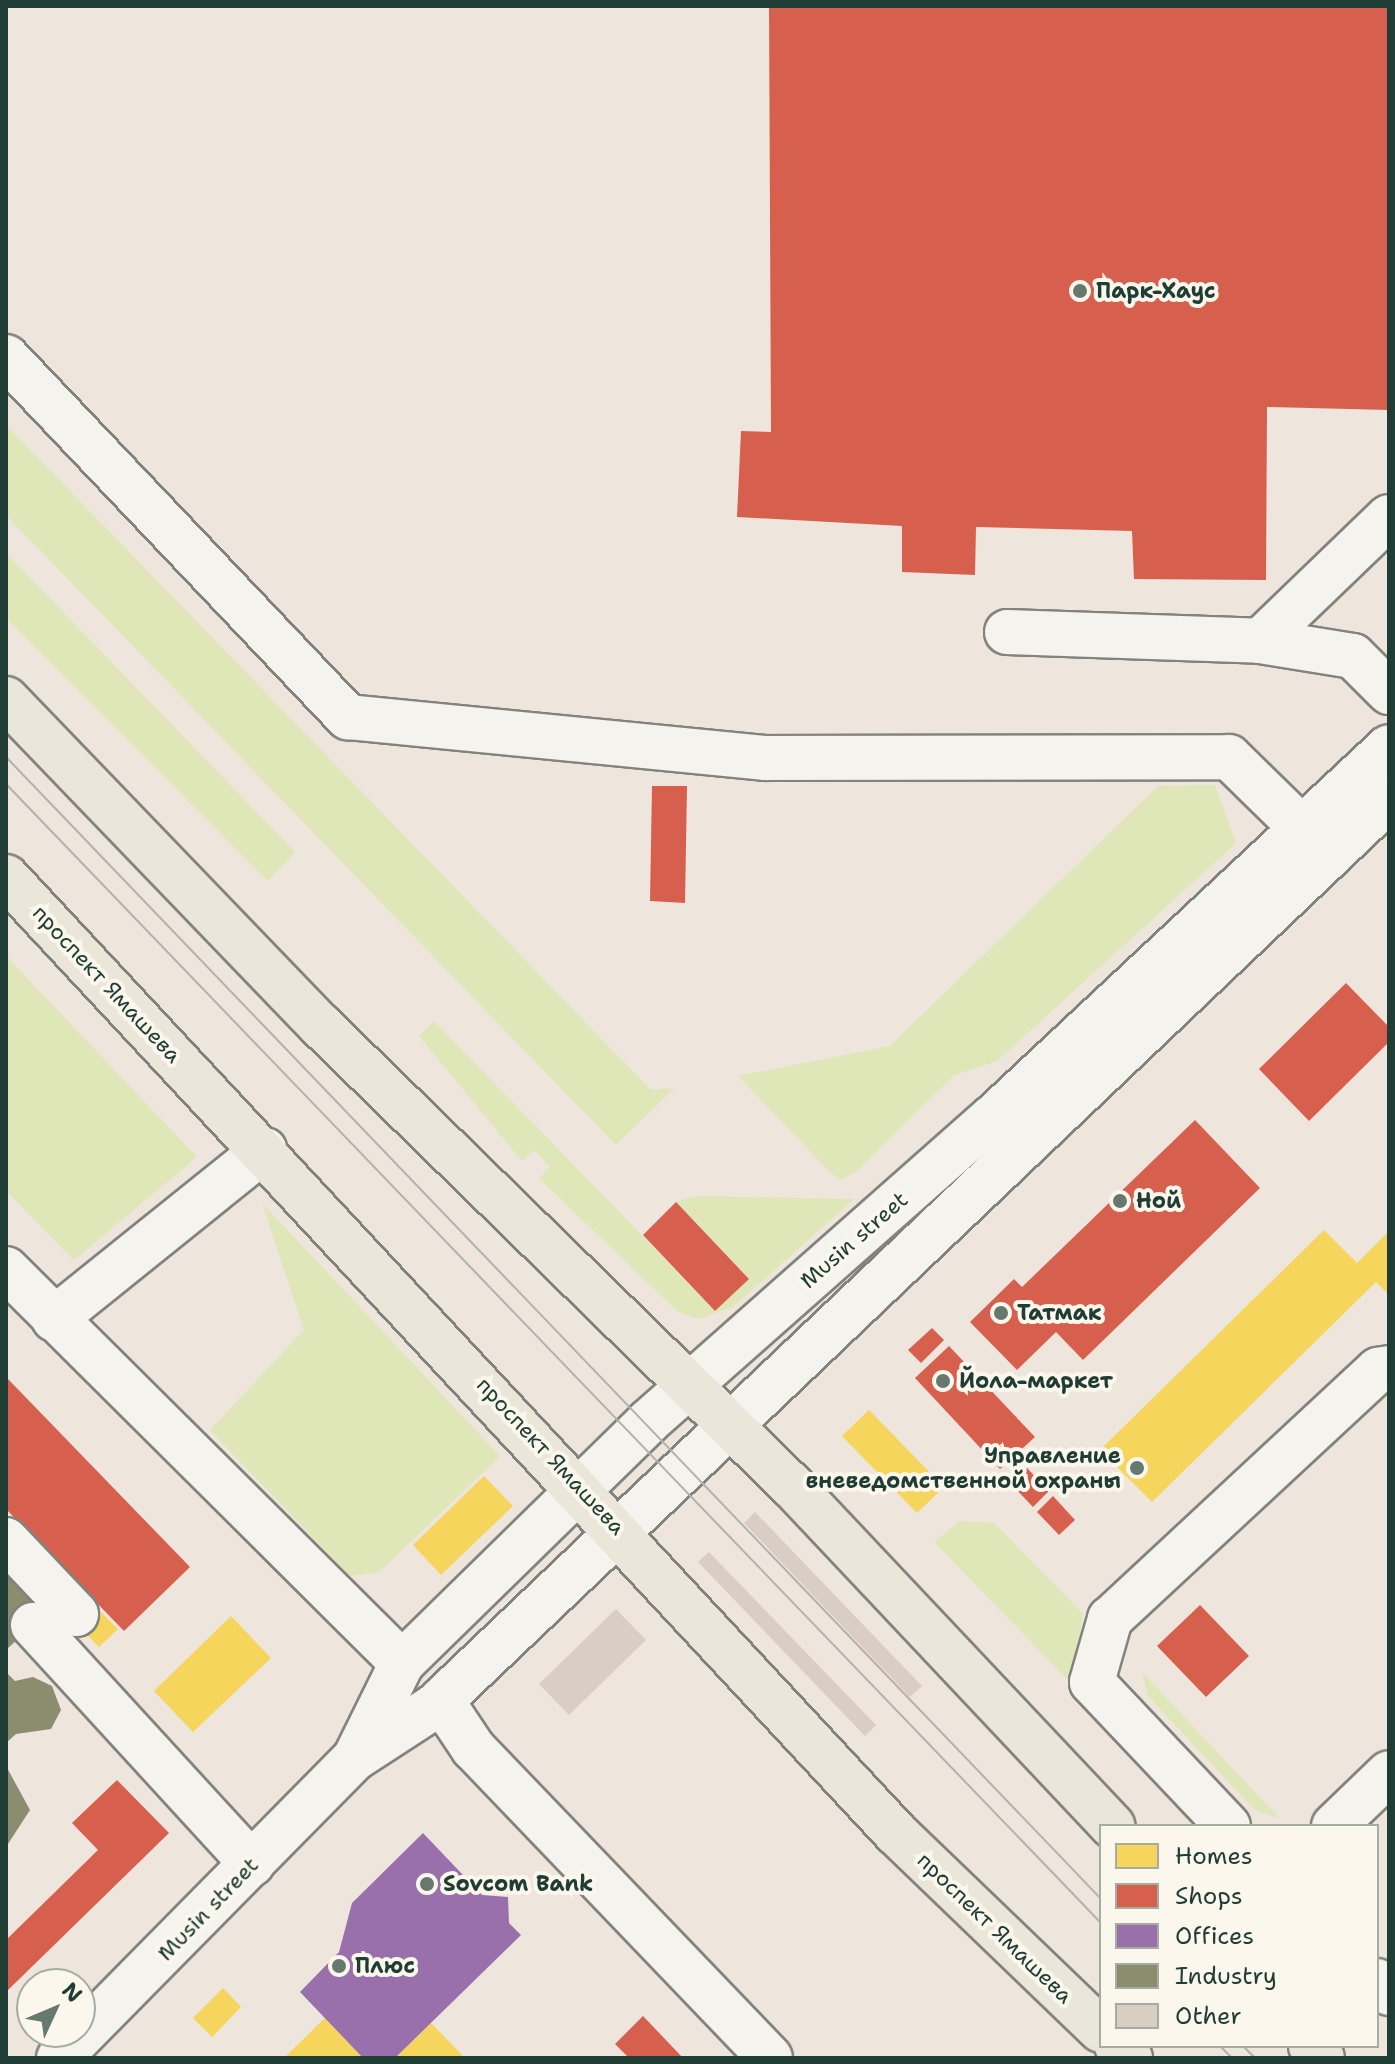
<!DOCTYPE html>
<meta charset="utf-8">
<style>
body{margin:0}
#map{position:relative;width:1395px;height:2064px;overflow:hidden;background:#eee5dc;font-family:"Shantell Sans",sans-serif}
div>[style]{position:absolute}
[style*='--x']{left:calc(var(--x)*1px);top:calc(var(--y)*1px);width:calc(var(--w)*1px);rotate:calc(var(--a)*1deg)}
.green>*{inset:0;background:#dfe6b8}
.homes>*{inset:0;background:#f6d55c}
.shops>*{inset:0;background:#d6604d}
.offices>*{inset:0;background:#9970ab}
.industry>*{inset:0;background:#8c8c6e}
.building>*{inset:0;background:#dacdc4}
.roads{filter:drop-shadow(2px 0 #82837d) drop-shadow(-2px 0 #82837d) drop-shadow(0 2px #82837d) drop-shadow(0 -2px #82837d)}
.minor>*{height:44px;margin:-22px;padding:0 22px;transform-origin:22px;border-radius:22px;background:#f5f3ee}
.major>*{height:44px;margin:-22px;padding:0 22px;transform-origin:22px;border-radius:22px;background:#ebe6da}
.tram>*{height:2px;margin:-1px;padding:0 1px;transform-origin:1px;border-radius:1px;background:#b1b2ae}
.dots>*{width:22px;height:22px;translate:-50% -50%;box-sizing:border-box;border:4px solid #fbf7ec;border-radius:50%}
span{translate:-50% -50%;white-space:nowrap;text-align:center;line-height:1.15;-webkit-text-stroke:8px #fbf7ec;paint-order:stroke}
.poi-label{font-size:22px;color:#1f3d34;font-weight:700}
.left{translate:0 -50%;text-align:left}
.right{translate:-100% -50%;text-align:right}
.street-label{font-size:22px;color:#1f3d34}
.frame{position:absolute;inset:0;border:8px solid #1f3d34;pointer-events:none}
.legend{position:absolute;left:1099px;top:1824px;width:280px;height:224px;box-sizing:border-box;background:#fbf7ec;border:2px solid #a3ada2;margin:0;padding:10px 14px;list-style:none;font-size:24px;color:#1f3d34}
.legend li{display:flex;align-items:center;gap:16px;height:40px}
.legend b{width:40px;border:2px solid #a3ada2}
.north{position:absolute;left:16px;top:1968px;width:80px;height:80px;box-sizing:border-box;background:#fbf7ec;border:2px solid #a3ada2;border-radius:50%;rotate:46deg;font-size:22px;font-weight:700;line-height:32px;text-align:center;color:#1f3d34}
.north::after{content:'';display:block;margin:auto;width:28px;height:36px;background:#67786f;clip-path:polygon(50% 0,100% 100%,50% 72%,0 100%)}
</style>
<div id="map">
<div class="green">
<i style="clip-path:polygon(6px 425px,651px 1090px,674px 1088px,616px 1145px,6px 515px)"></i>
<i style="clip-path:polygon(6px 553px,295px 852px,268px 881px,6px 618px)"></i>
<i style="clip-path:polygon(1215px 785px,1236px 843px,997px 1061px,953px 1076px,858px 1170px,841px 1180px,830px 1172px,738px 1076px,890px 1046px,1158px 786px)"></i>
<i style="clip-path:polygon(6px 956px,197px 1157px,74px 1260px,6px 1191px)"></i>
<i style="clip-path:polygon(434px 1021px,715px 1311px,749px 1278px,676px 1202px,694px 1196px,854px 1199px,733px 1307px,698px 1319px,677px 1311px,539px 1178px,550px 1167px,534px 1150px,522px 1161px,419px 1036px)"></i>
<i style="clip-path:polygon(262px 1203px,500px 1456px,379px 1572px,350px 1576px,210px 1430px,304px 1330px)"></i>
<i style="clip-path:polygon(960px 1521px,994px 1523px,1083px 1614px,1073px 1675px,1214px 1826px,1192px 1826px,1064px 1676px,934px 1542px)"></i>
<i style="clip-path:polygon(1142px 1672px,1280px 1819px,1254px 1809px,1148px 1696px)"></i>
</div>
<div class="homes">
<i style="clip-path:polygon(1324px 1230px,1357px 1263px,1389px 1231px,1389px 1295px,1376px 1282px,1152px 1502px,1100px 1450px)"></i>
<i style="clip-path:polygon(869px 1410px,944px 1487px,917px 1513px,842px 1436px)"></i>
<i style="clip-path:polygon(484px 1476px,513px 1506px,441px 1575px,413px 1545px)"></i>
<i style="clip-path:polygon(94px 1605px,118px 1629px,99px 1647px,76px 1623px)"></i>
<i style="clip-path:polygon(231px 1616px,271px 1658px,193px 1732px,154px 1691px)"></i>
<i style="clip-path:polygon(223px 1988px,241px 2007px,212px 2037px,193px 2018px)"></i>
<i style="clip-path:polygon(325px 2018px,363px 2058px,284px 2058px)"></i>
<i style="clip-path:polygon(431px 2023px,465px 2058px,395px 2058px)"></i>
</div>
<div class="shops">
<i style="clip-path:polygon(769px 6px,1389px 6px,1389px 410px,1267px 407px,1266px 580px,1134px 579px,1132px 531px,976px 527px,975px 575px,902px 572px,902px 526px,737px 517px,741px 431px,771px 432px)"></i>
<i style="clip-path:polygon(652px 786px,687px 786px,685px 903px,650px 901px)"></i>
<i style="clip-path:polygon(1346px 983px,1389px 1027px,1389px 1042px,1309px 1121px,1259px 1069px)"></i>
<i style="clip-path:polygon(1195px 1120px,1260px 1188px,1083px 1360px,1056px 1332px,1017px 1370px,970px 1322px,1014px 1279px,1022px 1287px)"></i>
<i style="clip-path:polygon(676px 1202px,749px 1279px,715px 1311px,643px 1235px)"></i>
<i style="clip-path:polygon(932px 1328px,944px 1340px,921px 1363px,908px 1350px)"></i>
<i style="clip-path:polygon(949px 1346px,1035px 1437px,1000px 1469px,915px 1378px)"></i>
<i style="clip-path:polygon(6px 1377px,190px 1567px,124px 1631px,6px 1509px)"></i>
<i style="clip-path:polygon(1027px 1468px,1049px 1491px,1033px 1507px,1010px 1483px)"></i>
<i style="clip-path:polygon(1053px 1496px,1075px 1520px,1059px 1535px,1037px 1512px)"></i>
<i style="clip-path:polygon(1200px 1605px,1249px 1656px,1206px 1697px,1157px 1646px)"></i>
<i style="clip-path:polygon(117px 1780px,169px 1833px,6px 1992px,6px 1940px,98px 1850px,72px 1823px)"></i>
<i style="clip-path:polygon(643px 2016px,683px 2058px,629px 2058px,615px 2044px)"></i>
</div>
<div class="offices">
<i style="clip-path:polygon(423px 1833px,482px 1895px,508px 1897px,509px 1923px,521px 1935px,395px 2058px,363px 2058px,300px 1992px,339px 1952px,352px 1903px)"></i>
</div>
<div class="industry">
<i style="clip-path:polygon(6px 1554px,54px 1605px,6px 1650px)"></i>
<i style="clip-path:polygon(6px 1672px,15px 1681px,33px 1677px,52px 1686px,61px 1710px,51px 1729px,16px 1734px,6px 1743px)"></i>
<i style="clip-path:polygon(6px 1766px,30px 1810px,6px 1847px)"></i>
</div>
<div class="building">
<i style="clip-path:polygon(755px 1512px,922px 1686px,910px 1697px,744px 1523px)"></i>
<i style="clip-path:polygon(709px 1552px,876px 1725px,865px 1736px,698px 1562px)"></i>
<i style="clip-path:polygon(616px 1609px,646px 1640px,569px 1715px,539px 1684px)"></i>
</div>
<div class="roads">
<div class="minor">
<i style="--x:6;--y:357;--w:497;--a:46.5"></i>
<i style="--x:348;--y:717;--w:419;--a:5.6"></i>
<i style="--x:765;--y:758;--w:464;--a:-0.1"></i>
<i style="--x:1229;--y:757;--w:141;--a:44.4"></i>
<i style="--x:1007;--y:632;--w:253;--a:2"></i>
<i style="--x:1260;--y:641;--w:94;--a:9.2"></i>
<i style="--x:1353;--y:656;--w:51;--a:45"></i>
<i style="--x:1260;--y:641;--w:179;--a:-43.9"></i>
<i style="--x:6;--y:1269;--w:559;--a:44.85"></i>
<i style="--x:54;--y:1319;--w:270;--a:-38.8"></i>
<i style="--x:6;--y:1540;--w:102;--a:46.6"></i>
<i style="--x:33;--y:1625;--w:324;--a:47.5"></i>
<i style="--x:441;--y:1700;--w:58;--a:56.3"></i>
<i style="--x:473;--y:1748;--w:429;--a:46.2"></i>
<i style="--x:356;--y:1756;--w:104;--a:-63.7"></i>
<i style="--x:402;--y:1663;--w:344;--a:-44.4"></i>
<i style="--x:648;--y:1422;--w:459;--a:-41.5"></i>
<i style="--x:992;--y:1118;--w:543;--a:-43.06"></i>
<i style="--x:1228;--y:1826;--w:198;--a:-133.4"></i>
<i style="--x:1092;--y:1682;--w:66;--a:-74.1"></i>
<i style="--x:1110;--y:1619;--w:366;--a:-42.9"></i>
<i style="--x:1378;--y:1370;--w:11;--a:-10"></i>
<i style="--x:1334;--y:1826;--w:76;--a:-43.9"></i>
<i style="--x:1377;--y:1981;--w:17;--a:45"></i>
<i style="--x:59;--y:2058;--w:421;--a:-45.4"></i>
<i style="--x:355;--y:1758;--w:95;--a:-33"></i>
<i style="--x:435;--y:1706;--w:1316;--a:-43.55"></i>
</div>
<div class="major">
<i style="--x:6;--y:699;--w:454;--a:46.1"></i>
<i style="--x:321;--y:1026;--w:660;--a:44.32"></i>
<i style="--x:793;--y:1487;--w:466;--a:46.7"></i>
<i style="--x:6;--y:877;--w:1306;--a:47.05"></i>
<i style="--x:896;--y:1833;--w:284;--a:43.9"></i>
<i style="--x:1117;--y:2046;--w:18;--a:43"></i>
<i style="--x:1311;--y:2046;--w:16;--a:47"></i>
</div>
</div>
<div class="tram">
<i style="--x:6;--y:757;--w:1582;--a:46.2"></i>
<i style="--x:6;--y:784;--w:1580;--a:46.13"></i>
<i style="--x:1220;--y:2046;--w:17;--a:45"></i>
<i style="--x:1243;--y:2046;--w:17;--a:45"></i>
</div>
<div class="dots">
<i style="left:1080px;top:291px;background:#67786f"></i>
<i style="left:1120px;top:1201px;background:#67786f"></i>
<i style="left:1001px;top:1313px;background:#67786f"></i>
<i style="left:943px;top:1381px;background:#67786f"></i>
<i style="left:1137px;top:1468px;background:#67786f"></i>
<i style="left:427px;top:1884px;background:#67786f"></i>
<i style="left:339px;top:1966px;background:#67786f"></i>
</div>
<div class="poi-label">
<span class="left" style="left:1096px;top:291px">Парк-Хаус</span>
<span class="left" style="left:1136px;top:1201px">Ной</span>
<span class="left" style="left:1017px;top:1313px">Татмак</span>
<span class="left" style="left:959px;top:1381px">Йола-маркет</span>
<span class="right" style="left:1121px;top:1468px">Управление<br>вневедомственной охраны</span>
<span class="left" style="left:443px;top:1884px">Sovcom Bank</span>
<span class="left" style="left:355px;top:1966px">Плюс</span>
</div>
<div class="street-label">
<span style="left:107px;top:984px;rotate:47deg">проспект Ямашева</span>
<span style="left:854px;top:1240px;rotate:-41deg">Musin street</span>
<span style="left:551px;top:1456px;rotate:47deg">проспект Ямашева</span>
<span style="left:208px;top:1909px;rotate:-46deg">Musin street</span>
<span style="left:995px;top:1928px;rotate:44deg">проспект Ямашева</span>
</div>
<div class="frame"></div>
<ul class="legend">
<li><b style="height:22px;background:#f6d55c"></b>Homes</li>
<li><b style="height:22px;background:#d6604d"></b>Shops</li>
<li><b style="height:22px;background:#9970ab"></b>Offices</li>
<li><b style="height:22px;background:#8c8c6e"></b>Industry</li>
<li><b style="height:22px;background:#dacdc4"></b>Other</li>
</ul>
<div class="north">N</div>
</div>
